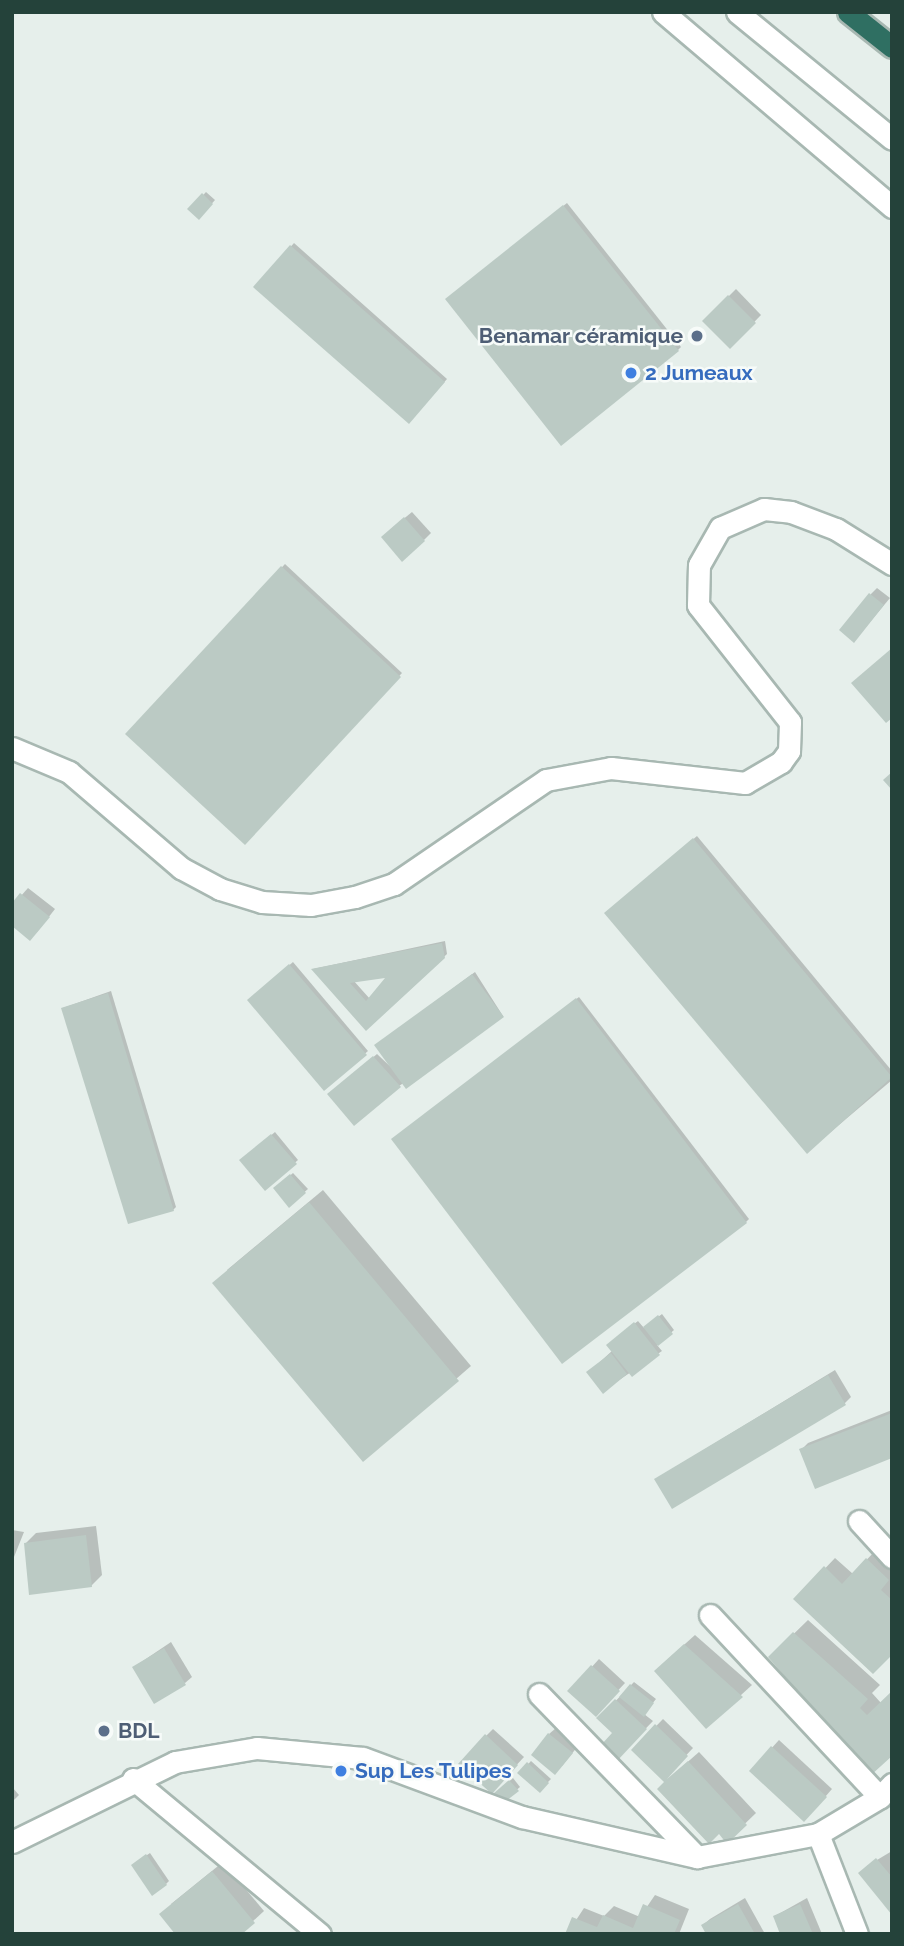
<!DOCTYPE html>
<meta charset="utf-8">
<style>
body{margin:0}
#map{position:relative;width:904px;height:1946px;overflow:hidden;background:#e6efeb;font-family:Raleway,sans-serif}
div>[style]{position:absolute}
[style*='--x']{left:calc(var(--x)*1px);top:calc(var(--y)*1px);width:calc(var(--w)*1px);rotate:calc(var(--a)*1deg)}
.shadow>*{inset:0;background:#0003}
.building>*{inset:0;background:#bbcac4}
.roads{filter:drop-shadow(2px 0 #a8b8b2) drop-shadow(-2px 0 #a8b8b2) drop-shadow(0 2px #a8b8b2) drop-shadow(0 -2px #a8b8b2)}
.minor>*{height:21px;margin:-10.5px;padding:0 10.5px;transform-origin:10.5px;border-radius:10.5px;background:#fff}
.tertiary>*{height:21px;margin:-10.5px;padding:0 10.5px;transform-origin:10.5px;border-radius:10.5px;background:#fff}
.secondary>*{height:21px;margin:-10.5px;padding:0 10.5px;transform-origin:10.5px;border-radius:10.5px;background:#fff}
.motorway>*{height:21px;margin:-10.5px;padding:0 10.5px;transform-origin:10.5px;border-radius:10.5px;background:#2f6f62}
.dots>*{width:19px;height:19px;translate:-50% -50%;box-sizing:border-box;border:4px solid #f7fbf9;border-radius:50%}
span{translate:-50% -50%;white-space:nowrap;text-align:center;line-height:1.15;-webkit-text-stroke:5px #f7fbf9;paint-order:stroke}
.service-label{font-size:21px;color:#4e5e75;font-weight:700}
.right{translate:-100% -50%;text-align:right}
.left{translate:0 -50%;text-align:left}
.shop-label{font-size:21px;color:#366cbe;font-weight:700}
.frame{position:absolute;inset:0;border:14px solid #24423a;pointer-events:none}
</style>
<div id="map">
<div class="shadow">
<i style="clip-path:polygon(206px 192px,215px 200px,199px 218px,190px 209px)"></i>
<i style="clip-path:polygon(567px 203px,681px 347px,678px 350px,450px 297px)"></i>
<i style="clip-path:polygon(294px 243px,447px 379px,409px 422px,255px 287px)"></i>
<i style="clip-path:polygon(736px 289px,761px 315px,730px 347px,704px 321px)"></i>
<i style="clip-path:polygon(412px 512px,431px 533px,424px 540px,390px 530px)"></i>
<i style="clip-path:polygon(285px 564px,402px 673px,245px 843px,127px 734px)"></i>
<i style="clip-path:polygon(877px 588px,890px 598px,860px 634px,871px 594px)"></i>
<i style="clip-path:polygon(697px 836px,892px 1071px,892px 1080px,807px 1152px,607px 913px)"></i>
<i style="clip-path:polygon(28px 888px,55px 909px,37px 932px,12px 906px)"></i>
<i style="clip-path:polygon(evenodd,445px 941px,447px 954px,366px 1029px,313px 969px,445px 941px,390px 975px,370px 999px,353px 980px,390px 975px)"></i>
<i style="clip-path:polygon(293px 962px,368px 1051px,324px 1089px,249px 1000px)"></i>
<i style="clip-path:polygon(475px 972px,503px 1016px,399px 1086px,330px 1094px,377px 1054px,394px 1070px,379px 1043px)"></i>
<i style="clip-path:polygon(111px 991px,176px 1207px,173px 1210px,63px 1008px)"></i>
<i style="clip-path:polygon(579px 997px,749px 1219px,746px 1222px,397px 1136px)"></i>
<i style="clip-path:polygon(275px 1132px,298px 1160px,265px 1188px,242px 1160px)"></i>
<i style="clip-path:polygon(293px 1173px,308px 1189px,289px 1205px,275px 1189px)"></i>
<i style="clip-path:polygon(323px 1190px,471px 1366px,363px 1460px,227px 1270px)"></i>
<i style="clip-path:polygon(662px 1314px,674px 1330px,657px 1345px,662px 1351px,603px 1391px,589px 1372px,613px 1350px,611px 1342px,638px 1321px,644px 1328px)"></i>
<i style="clip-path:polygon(835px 1370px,851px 1397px,844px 1404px,656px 1479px)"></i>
<i style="clip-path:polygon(892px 1410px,892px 1456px,801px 1450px,808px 1443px)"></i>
<i style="clip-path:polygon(96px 1526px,102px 1575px,91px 1586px,26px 1543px,36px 1533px)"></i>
<i style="clip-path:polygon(12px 1530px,24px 1532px,12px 1562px)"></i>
<i style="clip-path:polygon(877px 1549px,892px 1563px,892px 1653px,796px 1599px,835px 1558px,853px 1574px)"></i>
<i style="clip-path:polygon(808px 1620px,880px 1685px,872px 1693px,881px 1703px,892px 1753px,770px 1657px)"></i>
<i style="clip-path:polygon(695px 1635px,752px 1685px,706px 1727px,666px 1661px)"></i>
<i style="clip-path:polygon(171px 1642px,192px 1677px,185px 1683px,134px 1667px)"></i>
<i style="clip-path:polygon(599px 1659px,625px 1683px,596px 1714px,570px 1691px)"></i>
<i style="clip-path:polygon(634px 1682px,656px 1699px,644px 1714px,653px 1721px,617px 1758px,614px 1733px,599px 1718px)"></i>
<i style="clip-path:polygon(663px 1719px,693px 1748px,664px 1779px,633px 1750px)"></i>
<i style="clip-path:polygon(556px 1728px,578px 1746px,562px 1766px,549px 1734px)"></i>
<i style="clip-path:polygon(493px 1729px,524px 1757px,498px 1785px,486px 1736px)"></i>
<i style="clip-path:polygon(779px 1740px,832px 1789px,811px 1813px,751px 1771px)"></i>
<i style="clip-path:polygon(699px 1752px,756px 1813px,727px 1841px,666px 1781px)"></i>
<i style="clip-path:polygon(531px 1761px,551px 1779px,539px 1791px,520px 1773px)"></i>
<i style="clip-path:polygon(513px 1778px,520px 1787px,502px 1802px,495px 1794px)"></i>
<i style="clip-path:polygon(12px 1787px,19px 1795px,12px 1802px)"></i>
<i style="clip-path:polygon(892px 1851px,892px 1913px,867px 1866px)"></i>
<i style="clip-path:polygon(150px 1853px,169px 1881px,166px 1884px,137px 1862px)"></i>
<i style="clip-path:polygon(223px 1862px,264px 1911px,239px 1934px,171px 1904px)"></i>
<i style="clip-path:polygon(655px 1895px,689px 1909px,679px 1934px,567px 1934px,584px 1908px,604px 1916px,614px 1906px,640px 1917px)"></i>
<i style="clip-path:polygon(745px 1898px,765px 1934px,708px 1934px,703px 1925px,710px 1919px)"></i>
<i style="clip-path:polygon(807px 1898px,822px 1934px,787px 1934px,775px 1916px)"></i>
</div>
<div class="building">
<i style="clip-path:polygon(202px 193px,213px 204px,199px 220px,187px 209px)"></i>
<i style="clip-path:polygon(563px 205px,679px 351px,561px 446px,445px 299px)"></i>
<i style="clip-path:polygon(290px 245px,445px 382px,409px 424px,253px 287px)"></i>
<i style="clip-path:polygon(728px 295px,756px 323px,730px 349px,702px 321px)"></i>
<i style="clip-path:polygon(404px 517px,425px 541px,402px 562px,381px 537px)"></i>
<i style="clip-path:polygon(281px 566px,401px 677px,245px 845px,125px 734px)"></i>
<i style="clip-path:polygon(869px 593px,884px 605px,854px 643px,839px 630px)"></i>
<i style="clip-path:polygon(892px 648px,892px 718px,886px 723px,851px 683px)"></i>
<i style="clip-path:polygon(892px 772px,892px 790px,883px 780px)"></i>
<i style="clip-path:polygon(693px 838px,892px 1077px,807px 1154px,604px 913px)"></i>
<i style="clip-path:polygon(20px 893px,50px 917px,30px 941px,12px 926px,12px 903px)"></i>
<i style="clip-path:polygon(evenodd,442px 943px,445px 958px,366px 1031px,311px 969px,442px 943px,385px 978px,366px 1001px,350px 983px,385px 978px)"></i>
<i style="clip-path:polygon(289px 964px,367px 1055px,324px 1091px,247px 1000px)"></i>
<i style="clip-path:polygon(472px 974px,504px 1017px,406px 1089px,374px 1045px)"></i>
<i style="clip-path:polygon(108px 993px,174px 1211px,128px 1224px,61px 1008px)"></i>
<i style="clip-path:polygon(576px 998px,747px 1223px,562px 1364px,391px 1139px)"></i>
<i style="clip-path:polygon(373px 1056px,401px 1087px,354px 1126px,327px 1094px)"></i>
<i style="clip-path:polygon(271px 1134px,297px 1164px,265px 1191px,239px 1160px)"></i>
<i style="clip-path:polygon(290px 1174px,306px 1193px,289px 1208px,273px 1188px)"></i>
<i style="clip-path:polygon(309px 1202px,459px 1381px,363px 1462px,212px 1283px)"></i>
<i style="clip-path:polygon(658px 1315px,673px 1334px,658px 1346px,643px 1327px)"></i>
<i style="clip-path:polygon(634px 1322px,660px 1355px,632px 1377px,606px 1345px)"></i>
<i style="clip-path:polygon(611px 1353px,627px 1374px,603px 1394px,586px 1372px)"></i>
<i style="clip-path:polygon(828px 1375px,846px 1405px,672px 1509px,654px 1479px)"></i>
<i style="clip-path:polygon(892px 1413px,892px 1458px,815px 1489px,799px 1449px)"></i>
<i style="clip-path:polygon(86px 1535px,92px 1587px,29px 1595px,24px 1543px)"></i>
<i style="clip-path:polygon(866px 1558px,889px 1580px,881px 1590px,892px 1600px,892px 1655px,873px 1674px,793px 1599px,824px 1566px,842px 1584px)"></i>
<i style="clip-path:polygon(793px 1632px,868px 1699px,860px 1708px,867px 1715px,892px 1691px,892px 1756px,870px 1776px,768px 1657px)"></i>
<i style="clip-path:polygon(684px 1644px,743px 1697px,706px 1729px,654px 1671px)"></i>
<i style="clip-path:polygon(164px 1648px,186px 1685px,154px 1704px,132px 1667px)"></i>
<i style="clip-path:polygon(591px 1665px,620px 1691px,596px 1717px,567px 1691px)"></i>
<i style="clip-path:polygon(630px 1684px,654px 1703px,644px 1717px,619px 1697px)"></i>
<i style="clip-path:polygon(615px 1699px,647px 1729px,617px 1761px,601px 1745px,612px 1733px,596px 1718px)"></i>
<i style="clip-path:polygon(655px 1724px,688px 1756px,667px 1779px,688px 1761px,747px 1825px,727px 1844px,719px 1834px,709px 1844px,657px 1789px,664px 1782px,631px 1750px)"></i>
<i style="clip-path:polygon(548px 1733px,573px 1753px,555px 1775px,531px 1755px)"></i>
<i style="clip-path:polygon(485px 1734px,518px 1765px,492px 1794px,458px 1764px)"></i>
<i style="clip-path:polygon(771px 1746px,827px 1797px,804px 1822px,749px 1771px)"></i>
<i style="clip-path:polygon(527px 1762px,549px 1783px,540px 1793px,517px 1773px)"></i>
<i style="clip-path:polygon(509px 1780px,519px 1791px,502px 1804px,493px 1794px)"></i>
<i style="clip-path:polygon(146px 1854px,167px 1885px,152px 1896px,131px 1865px)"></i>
<i style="clip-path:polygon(876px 1858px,892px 1877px,892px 1915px,858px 1873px)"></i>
<i style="clip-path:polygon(212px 1871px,255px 1923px,242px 1934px,175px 1934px,159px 1914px)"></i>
<i style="clip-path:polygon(643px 1904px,680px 1920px,674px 1934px,565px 1934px,572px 1917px,597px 1927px,603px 1915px,633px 1928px)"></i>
<i style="clip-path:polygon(738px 1904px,755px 1934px,706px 1934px,701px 1925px)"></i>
<i style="clip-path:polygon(800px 1904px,813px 1934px,780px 1934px,773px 1916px)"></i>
</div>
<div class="roads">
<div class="minor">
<i style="--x:859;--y:1521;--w:49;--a:47.5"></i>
<i style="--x:710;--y:1615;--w:249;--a:47"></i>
<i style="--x:539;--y:1694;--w:227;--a:45.9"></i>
<i style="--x:133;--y:1779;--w:243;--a:39.7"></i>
<i style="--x:818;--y:1834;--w:107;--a:68.7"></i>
<i style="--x:12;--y:1842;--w:182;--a:-26.1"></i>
<i style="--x:175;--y:1762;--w:83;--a:-9.7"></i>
<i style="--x:257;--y:1748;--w:106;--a:5.4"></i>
<i style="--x:363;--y:1758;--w:170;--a:20.4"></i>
<i style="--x:522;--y:1817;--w:180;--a:12.9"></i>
<i style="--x:697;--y:1857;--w:123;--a:-10.8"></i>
<i style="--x:818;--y:1834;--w:72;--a:-30.8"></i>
<i style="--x:880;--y:1797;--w:18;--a:-47"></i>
</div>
<div class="tertiary">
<i style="--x:663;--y:12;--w:301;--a:40.4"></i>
<i style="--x:737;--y:12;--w:200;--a:39.3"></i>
</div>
<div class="secondary">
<i style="--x:12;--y:748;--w:62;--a:22.8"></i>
<i style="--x:69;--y:772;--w:148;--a:40.6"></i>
<i style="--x:181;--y:868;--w:44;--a:28.3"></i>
<i style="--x:220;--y:889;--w:44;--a:17.2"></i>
<i style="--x:262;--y:902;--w:49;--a:3.5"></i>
<i style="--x:311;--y:905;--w:45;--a:-10.3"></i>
<i style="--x:355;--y:897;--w:41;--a:-18.4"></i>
<i style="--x:394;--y:884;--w:184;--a:-34.4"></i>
<i style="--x:546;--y:780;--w:66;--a:-10.5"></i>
<i style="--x:611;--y:768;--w:135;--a:6.4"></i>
<i style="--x:745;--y:783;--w:42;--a:-30.3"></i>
<i style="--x:781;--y:762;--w:14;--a:-54"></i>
<i style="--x:789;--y:751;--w:29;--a:-88"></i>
<i style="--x:790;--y:722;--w:149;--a:-128.2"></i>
<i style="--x:698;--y:605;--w:40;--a:-88.6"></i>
<i style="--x:699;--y:565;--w:43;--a:-60.4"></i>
<i style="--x:720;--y:528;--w:48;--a:-23.4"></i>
<i style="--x:764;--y:509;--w:27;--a:6"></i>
<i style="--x:791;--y:512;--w:48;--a:20.7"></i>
<i style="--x:836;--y:529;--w:66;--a:32"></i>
</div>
<div class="motorway">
<i style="--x:848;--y:12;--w:56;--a:38.5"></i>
</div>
</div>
<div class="dots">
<i style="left:697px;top:336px;background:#5c6f8a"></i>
<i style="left:631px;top:373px;background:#3f7fe0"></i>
<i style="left:104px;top:1731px;background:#5c6f8a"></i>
<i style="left:341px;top:1771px;background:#3f7fe0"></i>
</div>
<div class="service-label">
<span class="right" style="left:683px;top:336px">Benamar céramique</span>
<span class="left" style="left:118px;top:1731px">BDL</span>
</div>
<div class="shop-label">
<span class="left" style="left:645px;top:373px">2 Jumeaux</span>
<span class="left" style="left:355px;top:1771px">Sup Les Tulipes</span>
</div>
<div class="frame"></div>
</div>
